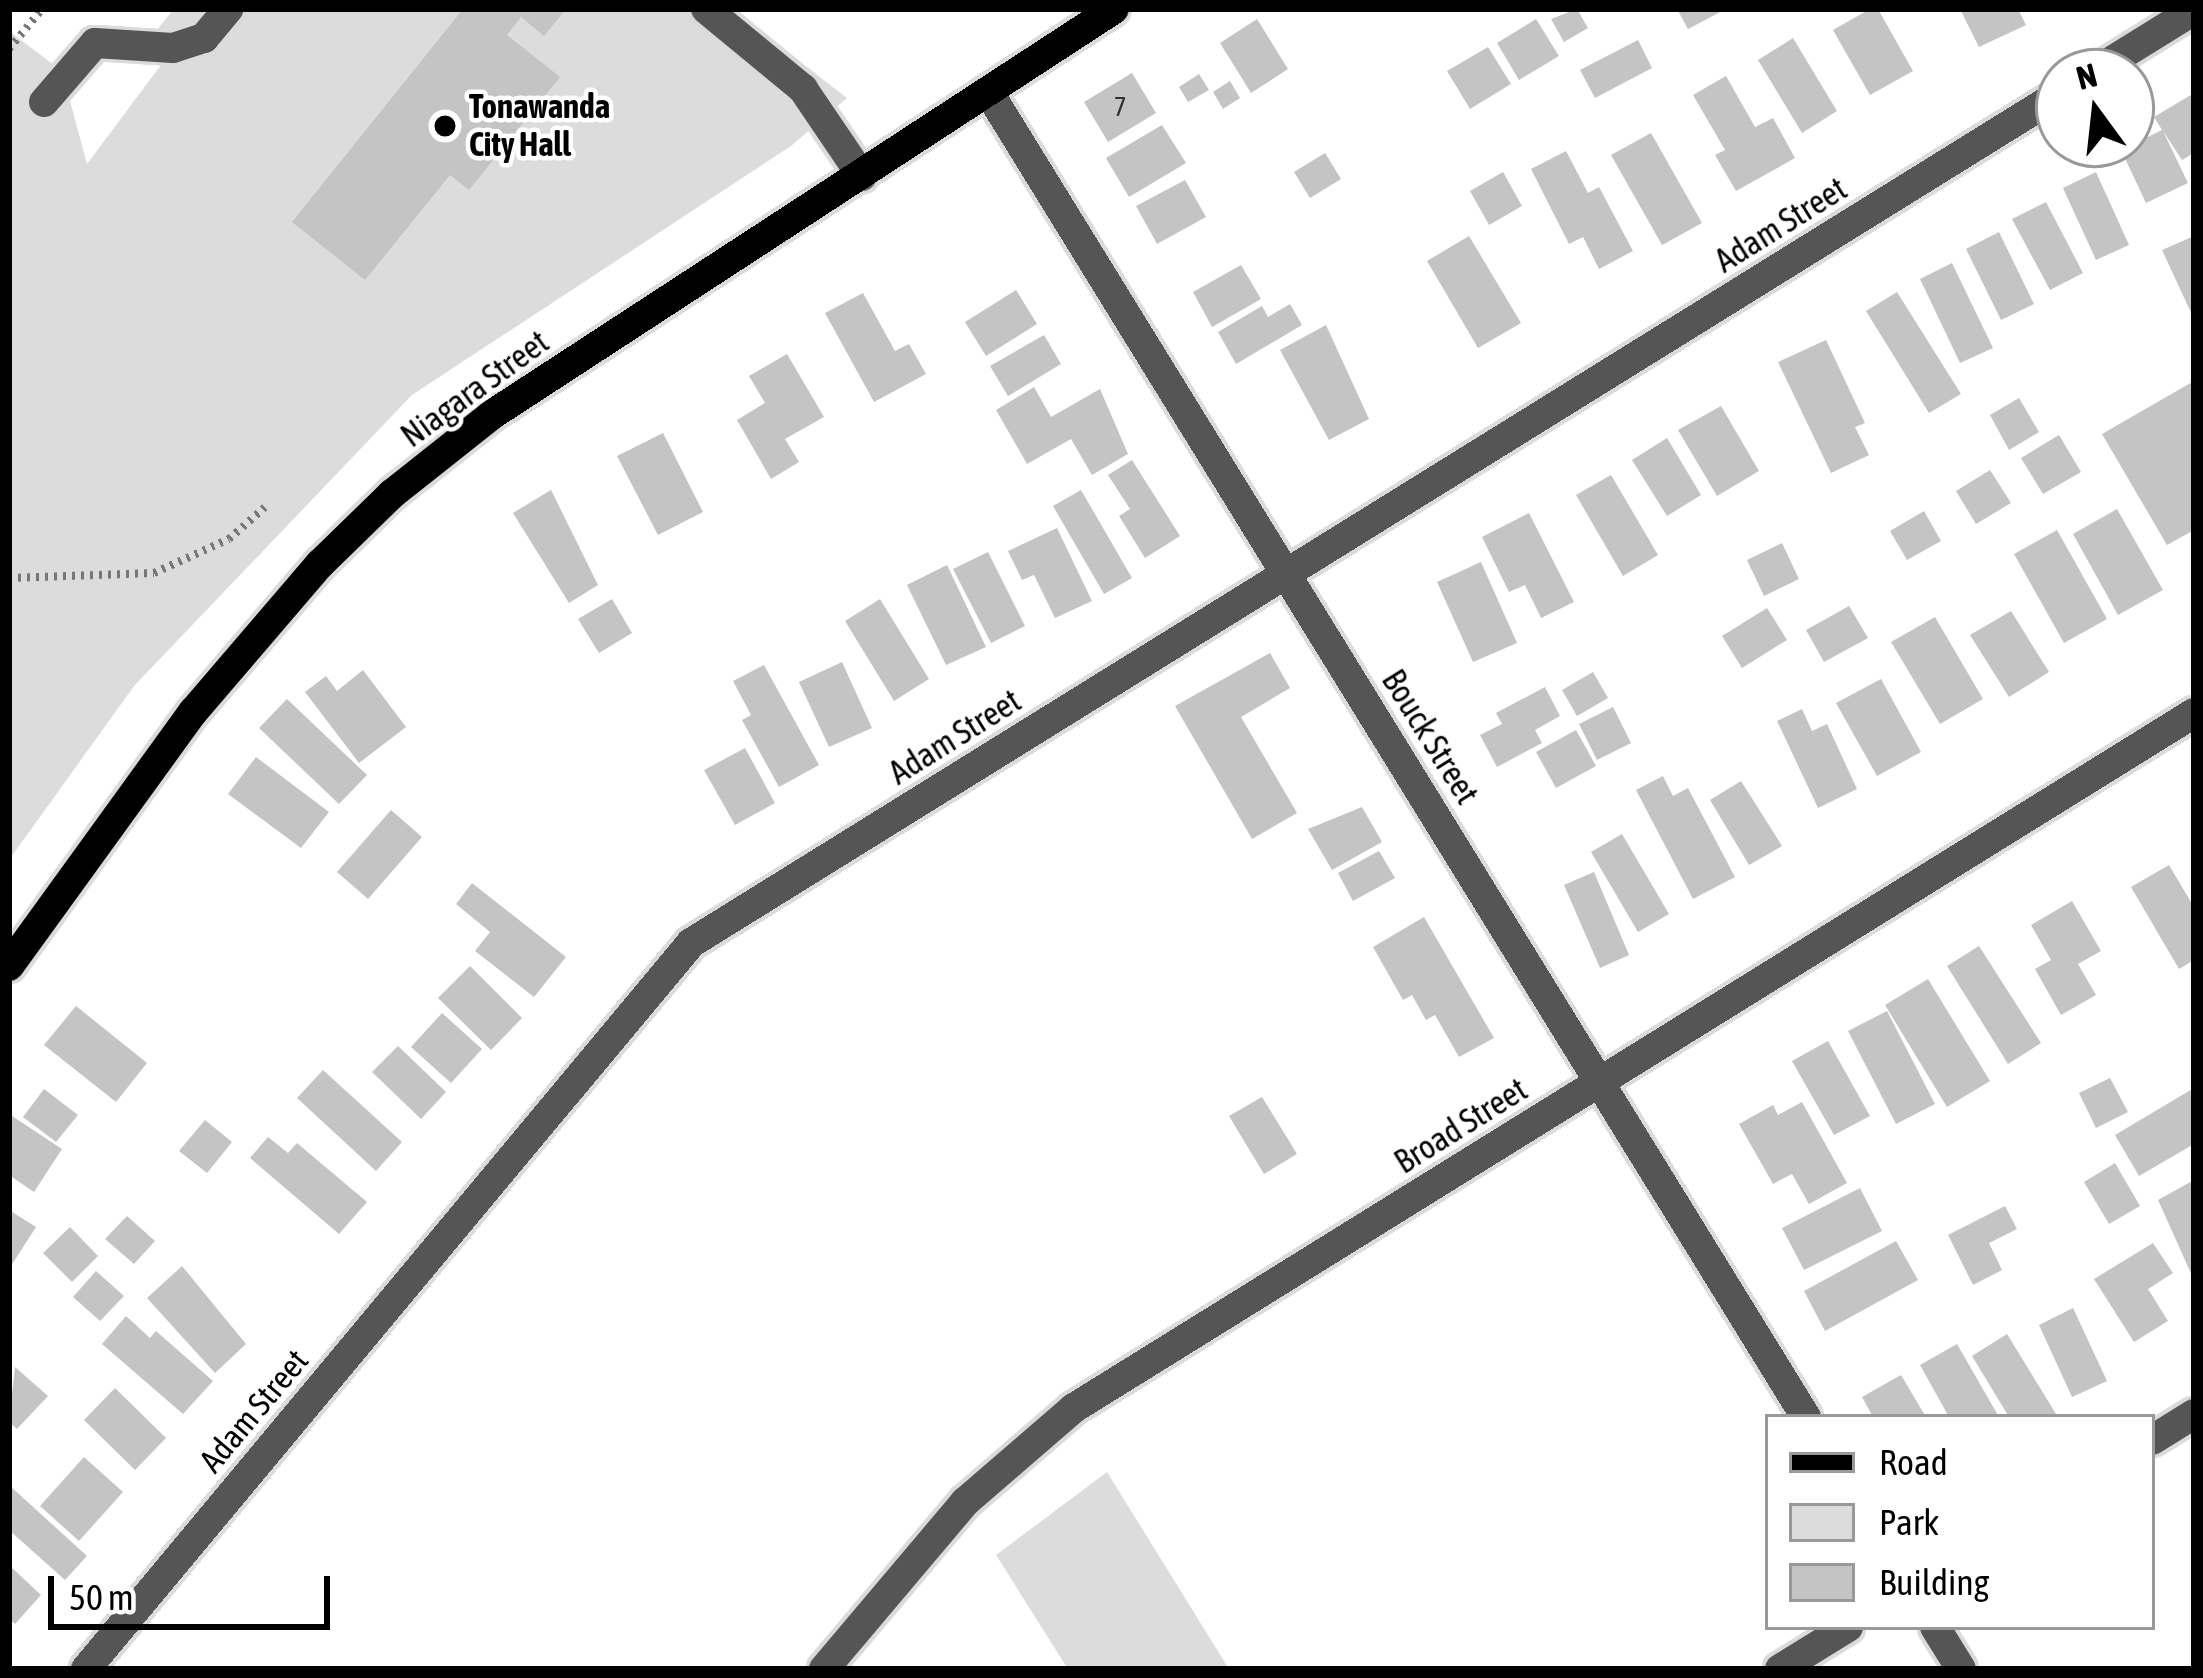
<!DOCTYPE html>
<style>
body{margin:0}
#map{position:relative;width:2203px;height:1678px;overflow:hidden;background:#fff;font-family:"Asap Condensed",sans-serif}
div>[style]{position:absolute}
[style*='--x']{left:calc(var(--x)*1px);top:calc(var(--y)*1px);width:calc(var(--w)*1px);rotate:calc(var(--a)*1deg)}
.green>*{inset:0;background:#dcdcdc}
.building>*{inset:0;background:#c4c4c4}
.path>*{height:8px;margin-top:-4px;transform-origin:0;background:repeating-linear-gradient(90deg,#777 0 3px,transparent 0 9px)}
.roads{filter:drop-shadow(3px 0 #dbdbdb) drop-shadow(-3px 0 #dbdbdb) drop-shadow(0 3px #dbdbdb) drop-shadow(0 -3px #dbdbdb)}
.minor>*{height:30px;margin:-15px;padding:0 15px;transform-origin:15px;border-radius:15px;background:#555}
.major>*{height:30px;margin:-15px;padding:0 15px;transform-origin:15px;border-radius:15px;background:#000}
.dots>*{width:33px;height:33px;translate:-50% -50%;box-sizing:border-box;border:6px solid #fff;border-radius:50%}
span{translate:-50% -50%;white-space:nowrap;text-align:center;line-height:1.15;-webkit-text-stroke:9px #fff;paint-order:stroke}
.number-label{font-size:27px;color:#313131}
.number-label span{-webkit-text-stroke-width:0}
.poi-label{font-size:33px;color:#000;font-weight:700}
.left{translate:0 -50%;text-align:left}
.street-label{font-size:33px;color:#000}
.frame{position:absolute;inset:0;border:12px solid #000;pointer-events:none}
.legend{position:absolute;left:1765px;top:1414px;width:390px;height:216px;box-sizing:border-box;background:#fff;border:3px solid #999;margin:0;padding:15px 21px;list-style:none;font-size:36px;color:#000}
.legend li{display:flex;align-items:center;gap:24px;height:60px}
.legend b{width:60px;border:3px solid #999}
.north{position:absolute;left:2035px;top:48px;width:120px;height:120px;box-sizing:border-box;background:#fff;border:3px solid #999;border-radius:50%;rotate:345deg;font-size:33px;font-weight:700;line-height:48px;text-align:center;color:#000}
.north::after{content:'';display:block;margin:auto;width:42px;height:54px;background:#000;clip-path:polygon(50% 0,100% 100%,50% 72%,0 100%)}
.scale{position:absolute;left:48px;top:1576px;width:282px;height:54px;box-sizing:border-box;border:6px solid #000;border-top:0;padding-left:15px;font-size:36px;line-height:42px;white-space:nowrap;color:#000;-webkit-text-stroke:9px #fff;paint-order:stroke}
</style>
<div id="map">
<div class="green">
<i style="clip-path:polygon(174px 9px,732px 9px,847px 98px,791px 146px,412px 395px,134px 686px,9px 860px,9px 31px,62px 71px,87px 164px,161px 65px,141px 49px)"></i>
<i style="clip-path:polygon(1107px 1472px,1229px 1669px,1068px 1669px,996px 1555px)"></i>
</div>
<div class="building">
<i style="clip-path:polygon(463px 9px,566px 9px,544px 36px,521px 17px,507px 35px,560px 77px,469px 190px,450px 175px,365px 280px,292px 222px)"></i>
<i style="clip-path:polygon(1577px 9px,1588px 28px,1564px 42px,1551px 19px)"></i>
<i style="clip-path:polygon(1677px 9px,1726px 9px,1688px 29px)"></i>
<i style="clip-path:polygon(1870px 9px,1878px 9px,1913px 71px,1870px 95px,1833px 30px)"></i>
<i style="clip-path:polygon(1960px 9px,2018px 9px,2026px 25px,1979px 47px)"></i>
<i style="clip-path:polygon(1257px 19px,1288px 69px,1251px 93px,1220px 43px)"></i>
<i style="clip-path:polygon(1536px 19px,1559px 56px,1519px 80px,1497px 43px)"></i>
<i style="clip-path:polygon(1793px 38px,1837px 111px,1802px 133px,1758px 60px)"></i>
<i style="clip-path:polygon(1638px 40px,1652px 68px,1595px 98px,1580px 70px)"></i>
<i style="clip-path:polygon(1488px 47px,1511px 84px,1470px 109px,1447px 71px)"></i>
<i style="clip-path:polygon(1132px 73px,1156px 113px,1108px 142px,1084px 102px)"></i>
<i style="clip-path:polygon(1199px 74px,1209px 90px,1188px 102px,1179px 87px)"></i>
<i style="clip-path:polygon(1726px 76px,1755px 127px,1773px 118px,1795px 158px,1736px 191px,1715px 155px,1725px 150px,1693px 95px)"></i>
<i style="clip-path:polygon(1230px 81px,1240px 98px,1223px 109px,1213px 92px)"></i>
<i style="clip-path:polygon(2194px 93px,2194px 153px,2182px 160px,2163px 131px,2188px 183px,2146px 203px,2121px 150px,2162px 130px,2154px 117px)"></i>
<i style="clip-path:polygon(1162px 125px,1186px 163px,1129px 197px,1106px 158px)"></i>
<i style="clip-path:polygon(1651px 133px,1702px 223px,1662px 245px,1611px 155px)"></i>
<i style="clip-path:polygon(1566px 151px,1588px 193px,1599px 187px,1633px 251px,1599px 269px,1583px 237px,1569px 244px,1531px 169px)"></i>
<i style="clip-path:polygon(1325px 153px,1341px 179px,1310px 198px,1294px 172px)"></i>
<i style="clip-path:polygon(1503px 172px,1522px 206px,1489px 225px,1470px 191px)"></i>
<i style="clip-path:polygon(2096px 172px,2129px 245px,2096px 260px,2063px 188px)"></i>
<i style="clip-path:polygon(1185px 180px,1206px 217px,1157px 244px,1136px 206px)"></i>
<i style="clip-path:polygon(2046px 202px,2083px 273px,2050px 290px,2012px 219px)"></i>
<i style="clip-path:polygon(1999px 232px,2034px 304px,2001px 320px,1966px 249px)"></i>
<i style="clip-path:polygon(1469px 236px,1521px 323px,1478px 348px,1427px 261px)"></i>
<i style="clip-path:polygon(2194px 236px,2194px 319px,2162px 250px)"></i>
<i style="clip-path:polygon(1952px 263px,1993px 348px,1960px 363px,1920px 279px)"></i>
<i style="clip-path:polygon(1241px 265px,1261px 299px,1212px 327px,1193px 292px)"></i>
<i style="clip-path:polygon(1016px 290px,1037px 324px,986px 356px,965px 322px)"></i>
<i style="clip-path:polygon(1897px 292px,1961px 394px,1929px 413px,1866px 311px)"></i>
<i style="clip-path:polygon(863px 293px,895px 351px,909px 344px,926px 374px,874px 402px,825px 313px)"></i>
<i style="clip-path:polygon(1290px 304px,1302px 325px,1236px 364px,1218px 332px,1262px 306px,1268px 317px)"></i>
<i style="clip-path:polygon(1326px 325px,1369px 419px,1329px 440px,1280px 350px)"></i>
<i style="clip-path:polygon(1044px 335px,1061px 364px,1008px 396px,990px 366px)"></i>
<i style="clip-path:polygon(1826px 340px,1865px 423px,1855px 427px,1869px 455px,1831px 473px,1778px 362px)"></i>
<i style="clip-path:polygon(787px 354px,824px 417px,785px 439px,799px 462px,771px 479px,737px 420px,765px 403px,749px 376px)"></i>
<i style="clip-path:polygon(2194px 381px,2194px 530px,2167px 545px,2102px 434px)"></i>
<i style="clip-path:polygon(1034px 387px,1051px 417px,1100px 389px,1128px 454px,1092px 475px,1071px 439px,1027px 464px,996px 410px)"></i>
<i style="clip-path:polygon(2019px 398px,2039px 432px,2009px 450px,1990px 415px)"></i>
<i style="clip-path:polygon(1721px 406px,1759px 471px,1717px 496px,1678px 430px)"></i>
<i style="clip-path:polygon(663px 433px,703px 512px,658px 535px,617px 456px)"></i>
<i style="clip-path:polygon(2059px 435px,2081px 472px,2043px 494px,2021px 458px)"></i>
<i style="clip-path:polygon(1667px 438px,1701px 495px,1667px 516px,1632px 460px)"></i>
<i style="clip-path:polygon(1132px 460px,1180px 536px,1145px 558px,1119px 516px,1130px 509px,1108px 475px)"></i>
<i style="clip-path:polygon(1990px 470px,2011px 503px,1976px 524px,1956px 491px)"></i>
<i style="clip-path:polygon(1611px 475px,1658px 555px,1623px 576px,1576px 495px)"></i>
<i style="clip-path:polygon(551px 490px,598px 585px,569px 603px,513px 513px)"></i>
<i style="clip-path:polygon(1081px 490px,1132px 578px,1104px 594px,1053px 506px)"></i>
<i style="clip-path:polygon(2117px 509px,2163px 590px,2118px 615px,2073px 534px)"></i>
<i style="clip-path:polygon(1924px 511px,1941px 541px,1907px 560px,1890px 531px)"></i>
<i style="clip-path:polygon(1529px 513px,1574px 602px,1541px 618px,1525px 585px,1509px 592px,1482px 537px)"></i>
<i style="clip-path:polygon(1057px 528px,1092px 601px,1055px 618px,1034px 575px,1022px 580px,1008px 551px)"></i>
<i style="clip-path:polygon(2057px 530px,2107px 619px,2064px 643px,2014px 554px)"></i>
<i style="clip-path:polygon(1782px 543px,1799px 579px,1764px 596px,1747px 560px)"></i>
<i style="clip-path:polygon(988px 552px,1025px 626px,991px 643px,953px 569px)"></i>
<i style="clip-path:polygon(1481px 562px,1517px 643px,1473px 662px,1437px 582px)"></i>
<i style="clip-path:polygon(947px 565px,986px 647px,946px 665px,907px 585px)"></i>
<i style="clip-path:polygon(612px 599px,632px 633px,599px 653px,578px 619px)"></i>
<i style="clip-path:polygon(880px 599px,929px 679px,894px 701px,845px 621px)"></i>
<i style="clip-path:polygon(1849px 606px,1868px 638px,1824px 662px,1806px 630px)"></i>
<i style="clip-path:polygon(1767px 608px,1787px 640px,1742px 668px,1722px 636px)"></i>
<i style="clip-path:polygon(2011px 611px,2049px 672px,2009px 697px,1970px 635px)"></i>
<i style="clip-path:polygon(1935px 617px,1983px 699px,1940px 724px,1891px 642px)"></i>
<i style="clip-path:polygon(1270px 653px,1290px 688px,1241px 717px,1297px 813px,1252px 839px,1175px 706px)"></i>
<i style="clip-path:polygon(842px 662px,872px 728px,829px 747px,799px 682px)"></i>
<i style="clip-path:polygon(764px 665px,819px 765px,779px 787px,742px 720px,751px 715px,733px 681px)"></i>
<i style="clip-path:polygon(363px 670px,406px 727px,359px 763px,305px 692px,326px 676px,337px 691px)"></i>
<i style="clip-path:polygon(1593px 672px,1608px 698px,1577px 716px,1562px 690px)"></i>
<i style="clip-path:polygon(1881px 679px,1921px 752px,1877px 776px,1836px 703px)"></i>
<i style="clip-path:polygon(1545px 687px,1560px 716px,1535px 730px,1542px 743px,1497px 767px,1480px 735px,1502px 724px,1496px 713px)"></i>
<i style="clip-path:polygon(287px 699px,367px 775px,339px 804px,259px 728px)"></i>
<i style="clip-path:polygon(1613px 707px,1631px 743px,1597px 760px,1579px 724px)"></i>
<i style="clip-path:polygon(1802px 709px,1812px 731px,1827px 724px,1857px 789px,1818px 808px,1777px 721px)"></i>
<i style="clip-path:polygon(1576px 730px,1596px 766px,1556px 788px,1536px 752px)"></i>
<i style="clip-path:polygon(745px 748px,775px 803px,735px 825px,704px 770px)"></i>
<i style="clip-path:polygon(256px 757px,329px 812px,301px 848px,228px 794px)"></i>
<i style="clip-path:polygon(1663px 776px,1673px 796px,1688px 788px,1735px 877px,1693px 899px,1636px 790px)"></i>
<i style="clip-path:polygon(1741px 781px,1782px 846px,1749px 865px,1710px 800px)"></i>
<i style="clip-path:polygon(1362px 807px,1382px 842px,1332px 870px,1308px 829px)"></i>
<i style="clip-path:polygon(391px 810px,422px 837px,368px 899px,337px 872px)"></i>
<i style="clip-path:polygon(1622px 834px,1669px 914px,1638px 932px,1591px 852px)"></i>
<i style="clip-path:polygon(1379px 851px,1395px 878px,1353px 901px,1338px 873px)"></i>
<i style="clip-path:polygon(2169px 865px,2194px 907px,2194px 960px,2179px 969px,2131px 887px)"></i>
<i style="clip-path:polygon(1594px 872px,1629px 955px,1600px 968px,1564px 885px)"></i>
<i style="clip-path:polygon(472px 883px,566px 957px,534px 997px,475px 951px,490px 932px,456px 904px)"></i>
<i style="clip-path:polygon(2072px 901px,2101px 951px,2078px 964px,2096px 995px,2061px 1015px,2035px 969px,2051px 960px,2031px 925px)"></i>
<i style="clip-path:polygon(1424px 917px,1494px 1038px,1459px 1057px,1435px 1015px,1426px 1020px,1412px 995px,1403px 1000px,1373px 947px)"></i>
<i style="clip-path:polygon(1979px 946px,2041px 1043px,2008px 1064px,1947px 966px)"></i>
<i style="clip-path:polygon(470px 966px,522px 1018px,491px 1050px,438px 998px)"></i>
<i style="clip-path:polygon(1928px 979px,1990px 1081px,1947px 1107px,1885px 1005px)"></i>
<i style="clip-path:polygon(76px 1006px,147px 1063px,116px 1102px,44px 1045px)"></i>
<i style="clip-path:polygon(1887px 1011px,1935px 1104px,1896px 1124px,1848px 1031px)"></i>
<i style="clip-path:polygon(442px 1013px,482px 1049px,451px 1083px,411px 1047px)"></i>
<i style="clip-path:polygon(1828px 1041px,1870px 1116px,1834px 1135px,1792px 1061px)"></i>
<i style="clip-path:polygon(398px 1046px,446px 1092px,421px 1119px,372px 1072px)"></i>
<i style="clip-path:polygon(323px 1070px,402px 1142px,376px 1171px,297px 1098px)"></i>
<i style="clip-path:polygon(2110px 1078px,2128px 1112px,2096px 1128px,2079px 1093px)"></i>
<i style="clip-path:polygon(2194px 1088px,2194px 1144px,2139px 1176px,2115px 1135px)"></i>
<i style="clip-path:polygon(44px 1089px,78px 1115px,56px 1142px,23px 1117px)"></i>
<i style="clip-path:polygon(1262px 1097px,1297px 1154px,1264px 1174px,1229px 1116px)"></i>
<i style="clip-path:polygon(1802px 1102px,1847px 1183px,1809px 1204px,1792px 1174px,1773px 1184px,1739px 1124px,1773px 1105px,1778px 1115px)"></i>
<i style="clip-path:polygon(9px 1114px,62px 1149px,34px 1192px,9px 1175px)"></i>
<i style="clip-path:polygon(205px 1120px,232px 1142px,207px 1173px,179px 1151px)"></i>
<i style="clip-path:polygon(268px 1137px,288px 1153px,297px 1143px,367px 1202px,339px 1234px,250px 1158px)"></i>
<i style="clip-path:polygon(2115px 1163px,2140px 1206px,2109px 1224px,2084px 1182px)"></i>
<i style="clip-path:polygon(2194px 1180px,2194px 1280px,2158px 1200px)"></i>
<i style="clip-path:polygon(1860px 1188px,1882px 1231px,1804px 1270px,1782px 1228px)"></i>
<i style="clip-path:polygon(2005px 1206px,2017px 1229px,1989px 1243px,2002px 1270px,1973px 1285px,1948px 1235px)"></i>
<i style="clip-path:polygon(9px 1210px,36px 1227px,9px 1269px)"></i>
<i style="clip-path:polygon(127px 1216px,155px 1241px,134px 1264px,105px 1239px)"></i>
<i style="clip-path:polygon(70px 1227px,98px 1256px,72px 1282px,43px 1253px)"></i>
<i style="clip-path:polygon(1896px 1241px,1918px 1280px,1825px 1331px,1804px 1291px)"></i>
<i style="clip-path:polygon(2153px 1243px,2173px 1273px,2148px 1289px,2168px 1321px,2134px 1342px,2094px 1279px)"></i>
<i style="clip-path:polygon(182px 1266px,246px 1344px,215px 1373px,147px 1298px)"></i>
<i style="clip-path:polygon(96px 1271px,124px 1296px,100px 1321px,73px 1297px)"></i>
<i style="clip-path:polygon(2073px 1308px,2107px 1381px,2072px 1397px,2039px 1325px)"></i>
<i style="clip-path:polygon(126px 1316px,150px 1338px,156px 1331px,213px 1381px,183px 1414px,102px 1344px)"></i>
<i style="clip-path:polygon(2007px 1334px,2056px 1414px,2050px 1417px,2009px 1417px,1972px 1356px)"></i>
<i style="clip-path:polygon(1957px 1344px,1999px 1417px,1949px 1417px,1920px 1365px)"></i>
<i style="clip-path:polygon(15px 1367px,48px 1396px,17px 1429px,9px 1422px)"></i>
<i style="clip-path:polygon(1901px 1375px,1926px 1417px,1873px 1417px,1862px 1397px)"></i>
<i style="clip-path:polygon(115px 1388px,166px 1438px,135px 1470px,84px 1420px)"></i>
<i style="clip-path:polygon(84px 1457px,123px 1492px,79px 1541px,40px 1506px)"></i>
<i style="clip-path:polygon(9px 1485px,87px 1556px,65px 1580px,9px 1530px)"></i>
<i style="clip-path:polygon(9px 1565px,41px 1595px,15px 1624px,9px 1619px)"></i>
</div>
<div class="path">
<i style="--x:9;--y:49;--w:52;--a:-50.5"></i>
<i style="--x:9;--y:578;--w:145;--a:-2"></i>
<i style="--x:154;--y:573;--w:82;--a:-24.4"></i>
<i style="--x:229;--y:539;--w:48;--a:-41.6"></i>
</div>
<div class="roads">
<div class="minor">
<i style="--x:706;--y:9;--w:126;--a:39.5"></i>
<i style="--x:803;--y:89;--w:105;--a:55.9"></i>
<i style="--x:2094;--y:72;--w:118;--a:-31.8"></i>
<i style="--x:991;--y:96;--w:1552;--a:58.33"></i>
<i style="--x:44;--y:102;--w:78;--a:-49.2"></i>
<i style="--x:95;--y:43;--w:78;--a:3.7"></i>
<i style="--x:173;--y:48;--w:33;--a:-18"></i>
<i style="--x:204;--y:38;--w:38;--a:-50"></i>
<i style="--x:2152;--y:1440;--w:49;--a:-31.8"></i>
<i style="--x:1935;--y:1627;--w:49;--a:58.2"></i>
<i style="--x:86;--y:1669;--w:945;--a:-50.19"></i>
<i style="--x:691;--y:943;--w:1610;--a:-31.82"></i>
<i style="--x:824;--y:1669;--w:219;--a:-49.8"></i>
<i style="--x:965;--y:1502;--w:144;--a:-40.8"></i>
<i style="--x:1074;--y:1408;--w:1318;--a:-31.82"></i>
<i style="--x:1780;--y:1669;--w:80;--a:-31.7"></i>
</div>
<div class="major">
<i style="--x:9;--y:966;--w:314;--a:-54.1"></i>
<i style="--x:193;--y:712;--w:195;--a:-49.4"></i>
<i style="--x:320;--y:564;--w:100;--a:-44.2"></i>
<i style="--x:392;--y:494;--w:129;--a:-38.4"></i>
<i style="--x:493;--y:414;--w:741;--a:-33.11"></i>
</div>
</div>
<div class="dots">
<i style="left:445px;top:126px;background:#000"></i>
</div>
<div class="number-label">
<span style="left:1120px;top:107px">7</span>
</div>
<div class="poi-label">
<span class="left" style="left:469px;top:126px">Tonawanda<br>City Hall</span>
</div>
<div class="street-label">
<span style="left:1781px;top:225px;rotate:-32deg">Adam Street</span>
<span style="left:475px;top:389px;rotate:-36deg">Niagara Street</span>
<span style="left:955px;top:737px;rotate:-32deg">Adam Street</span>
<span style="left:1430px;top:737px;rotate:58deg">Bouck Street</span>
<span style="left:1461px;top:1126px;rotate:-32deg">Broad Street</span>
<span style="left:254px;top:1411px;rotate:-50deg">Adam Street</span>
</div>
<div class="frame"></div>
<ul class="legend">
<li><b style="height:15px;background:#000"></b>Road</li>
<li><b style="height:33px;background:#dcdcdc"></b>Park</li>
<li><b style="height:33px;background:#c4c4c4"></b>Building</li>
</ul>
<div class="north">N</div>
<div class="scale">50 m</div>
</div>
